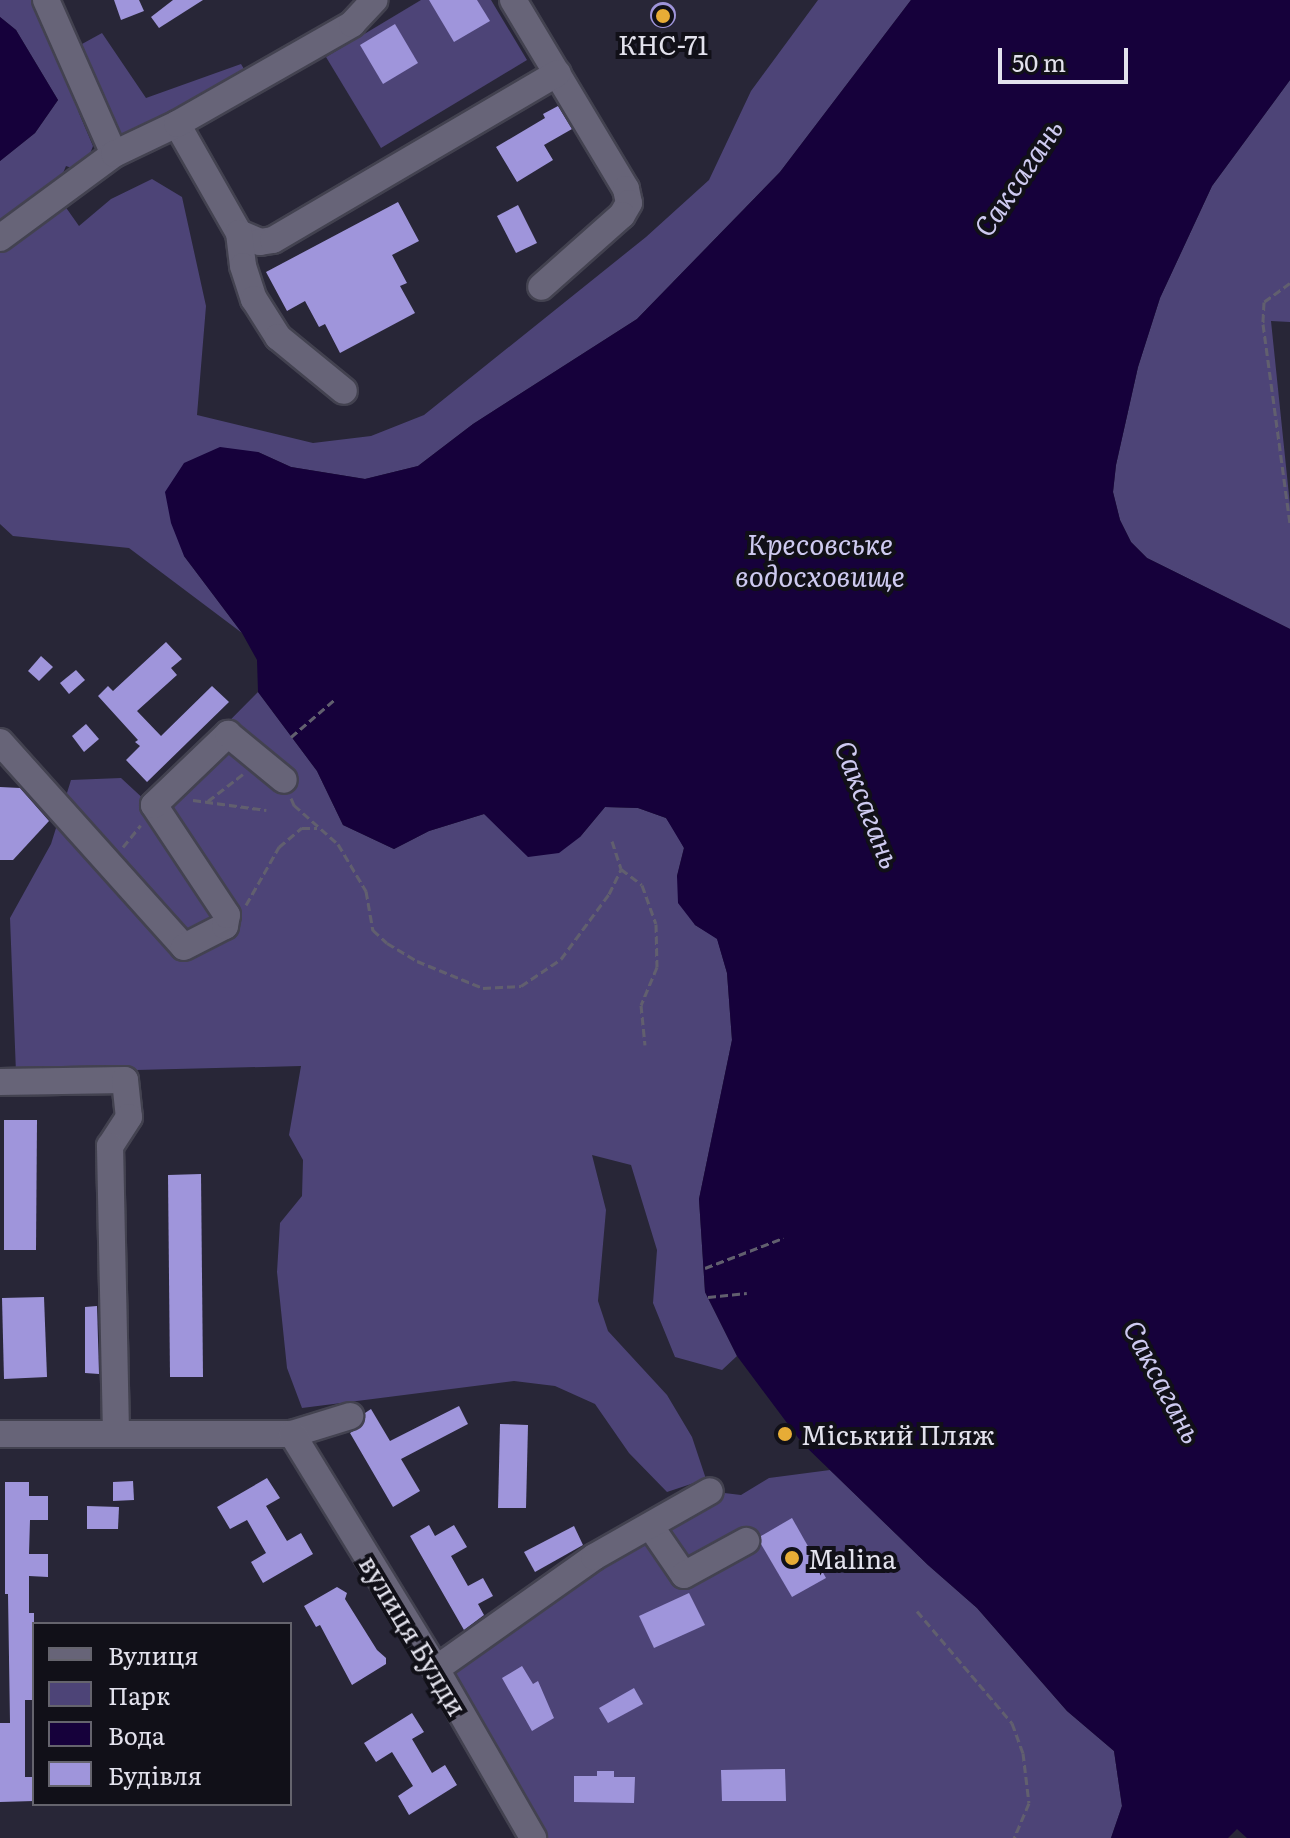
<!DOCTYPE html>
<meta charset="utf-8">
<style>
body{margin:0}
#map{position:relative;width:1290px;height:1838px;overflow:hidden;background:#282637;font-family:Literata,serif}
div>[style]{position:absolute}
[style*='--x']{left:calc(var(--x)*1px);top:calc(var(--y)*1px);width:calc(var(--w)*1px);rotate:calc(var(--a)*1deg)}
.green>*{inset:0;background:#4d4477}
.water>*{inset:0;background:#16013b}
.building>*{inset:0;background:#9f95db}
.round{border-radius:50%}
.path>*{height:3px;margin-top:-1.5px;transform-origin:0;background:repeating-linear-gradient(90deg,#615f6e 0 8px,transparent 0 12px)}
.roads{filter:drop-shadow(2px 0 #434250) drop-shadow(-2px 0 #434250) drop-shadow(0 2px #434250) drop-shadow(0 -2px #434250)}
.minor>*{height:26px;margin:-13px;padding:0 13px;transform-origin:13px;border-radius:13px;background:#676478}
.dots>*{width:22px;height:22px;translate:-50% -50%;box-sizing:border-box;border:4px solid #111018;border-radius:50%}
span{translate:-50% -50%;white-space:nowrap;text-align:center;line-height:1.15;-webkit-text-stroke:8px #111018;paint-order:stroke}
.poi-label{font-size:26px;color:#e3e2ed}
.left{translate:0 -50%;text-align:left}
.street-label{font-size:26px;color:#e3e2ed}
.water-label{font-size:28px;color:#cecaf0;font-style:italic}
.legend{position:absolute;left:32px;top:1622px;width:260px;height:184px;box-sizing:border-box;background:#111018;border:2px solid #65646d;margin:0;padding:10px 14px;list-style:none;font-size:24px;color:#e3e2ed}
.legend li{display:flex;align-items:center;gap:16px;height:40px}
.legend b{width:40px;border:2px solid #65646d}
.scale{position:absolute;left:998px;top:48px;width:130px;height:36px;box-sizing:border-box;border:4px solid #e3e2ed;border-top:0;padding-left:10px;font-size:24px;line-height:28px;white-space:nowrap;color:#e3e2ed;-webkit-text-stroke:6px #111018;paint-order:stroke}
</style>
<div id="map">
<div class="green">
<i style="clip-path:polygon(0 0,52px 0,79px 113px,93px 146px,83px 172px,66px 166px,55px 192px,79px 226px,111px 199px,152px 179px,182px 197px,206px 306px,197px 415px,313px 443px,371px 436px,424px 415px,646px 237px,709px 180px,751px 91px,818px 0,911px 0,780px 172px,637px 319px,473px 424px,418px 466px,365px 479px,291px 467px,258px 452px,184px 556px,242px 633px,129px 548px,13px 536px,0 524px,0 161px,35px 133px,58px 100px,16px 30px,0 17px)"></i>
<i style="clip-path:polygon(421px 0,491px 0,527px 60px,381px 148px,326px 57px)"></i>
<i style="clip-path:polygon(102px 33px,146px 98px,241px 64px,247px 74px,117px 143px,82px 44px)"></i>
<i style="clip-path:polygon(1290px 80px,1290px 322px,1271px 321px,1290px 505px,1290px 629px,1147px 558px,1131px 542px,1120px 520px,1113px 492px,1116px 465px,1138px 367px,1160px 298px,1212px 186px)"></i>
<i style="clip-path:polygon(258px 692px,317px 771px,343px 825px,394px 849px,429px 831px,484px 814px,580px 837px,605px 807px,638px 808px,666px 818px,676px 832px,684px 848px,677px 876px,695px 925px,717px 938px,727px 973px,732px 1040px,699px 1199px,705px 1292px,737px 1356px,722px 1370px,675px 1357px,653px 1303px,657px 1250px,631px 1165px,592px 1155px,606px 1210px,598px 1301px,608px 1331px,667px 1395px,692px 1437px,706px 1479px,667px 1492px,629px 1453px,595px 1404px,555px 1386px,514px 1381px,302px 1408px,287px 1368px,277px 1272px,280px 1223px,302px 1196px,303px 1160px,289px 1135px,301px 1066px,16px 1073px,10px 918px,51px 844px,71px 780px,121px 778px,148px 803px)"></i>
<i style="clip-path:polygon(830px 1470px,928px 1565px,977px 1608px,1067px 1711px,1114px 1751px,1122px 1806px,1111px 1838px,533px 1838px,436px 1669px,716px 1492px,741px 1495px,769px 1478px)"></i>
</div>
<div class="water">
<i style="clip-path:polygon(911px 0,1290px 0,1290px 80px,1212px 186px,1160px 298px,1138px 367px,1116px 465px,1113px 492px,1120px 520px,1131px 542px,1147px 558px,1290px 629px,1290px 1838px,1247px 1838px,1237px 1829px,1228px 1838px,1111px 1838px,1122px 1806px,1114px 1751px,1067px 1711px,977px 1608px,928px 1565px,802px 1443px,737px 1356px,705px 1292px,699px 1199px,732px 1040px,727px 973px,717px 939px,695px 925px,678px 903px,677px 876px,684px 848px,666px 818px,638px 808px,605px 807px,580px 837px,559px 853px,528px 857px,484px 814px,429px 831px,394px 849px,343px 825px,317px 771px,258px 692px,257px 660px,242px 633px,184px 556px,171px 523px,165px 492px,184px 463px,220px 447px,258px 452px,291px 467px,365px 479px,418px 466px,473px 424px,637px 319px,780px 172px)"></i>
<i style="clip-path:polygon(0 17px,16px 30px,58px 100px,35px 133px,0 161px)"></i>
</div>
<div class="building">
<i style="clip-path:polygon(114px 0,139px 0,144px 11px,121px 20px)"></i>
<i style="clip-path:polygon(173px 0,203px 0,159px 28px,151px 17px)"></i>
<i style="clip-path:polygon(429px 0,477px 0,490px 21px,454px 42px)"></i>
<i class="round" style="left:650px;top:2px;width:26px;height:26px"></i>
<i style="clip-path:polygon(395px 24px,418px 63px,383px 84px,360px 45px)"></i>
<i style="clip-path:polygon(558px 106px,572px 129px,544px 145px,553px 160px,517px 182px,496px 147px,545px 118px,543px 114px)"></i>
<i style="clip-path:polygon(398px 202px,419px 241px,392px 255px,407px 283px,400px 286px,415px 313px,340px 353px,325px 324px,319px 327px,305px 301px,287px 311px,266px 272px)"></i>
<i style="clip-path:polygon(518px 205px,537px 243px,516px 253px,497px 216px)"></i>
<i style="clip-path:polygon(166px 642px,182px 659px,171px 668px,177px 675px,137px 711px,161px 736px,212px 686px,229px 702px,147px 782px,126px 760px,140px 746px,135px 742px,138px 740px,98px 696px,108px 686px,113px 691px)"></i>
<i style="clip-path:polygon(41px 656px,53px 667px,39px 681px,28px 671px)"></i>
<i style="clip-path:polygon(76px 670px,85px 680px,69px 694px,60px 683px)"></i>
<i style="clip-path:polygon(86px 724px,99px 739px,84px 752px,72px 736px)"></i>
<i style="clip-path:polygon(0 787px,20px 788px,49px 821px,13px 860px,0 860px)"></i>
<i style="clip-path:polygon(4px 1120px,37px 1120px,36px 1250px,4px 1250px)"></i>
<i style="clip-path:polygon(201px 1174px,203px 1377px,170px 1377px,168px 1175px)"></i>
<i style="clip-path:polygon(44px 1297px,47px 1377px,4px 1379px,2px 1298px)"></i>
<i style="clip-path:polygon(97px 1306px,99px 1374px,85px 1373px,85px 1307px)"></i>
<i style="clip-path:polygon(459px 1406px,468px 1424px,401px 1459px,420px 1491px,393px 1507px,350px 1433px,362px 1426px,365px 1413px,371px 1409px,390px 1441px)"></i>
<i style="clip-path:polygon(500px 1424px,528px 1425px,526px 1508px,498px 1508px)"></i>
<i style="clip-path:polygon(267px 1478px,280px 1498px,266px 1506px,287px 1541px,301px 1533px,313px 1554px,263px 1583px,251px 1562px,266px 1553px,247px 1520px,230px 1529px,217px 1507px)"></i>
<i style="clip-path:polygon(133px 1481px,134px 1500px,113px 1501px,113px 1482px)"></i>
<i style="clip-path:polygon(5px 1482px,29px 1482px,29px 1496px,48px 1496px,48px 1520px,30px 1520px,29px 1554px,48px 1554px,48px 1577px,29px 1576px,29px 1613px,34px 1613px,34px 1700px,25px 1700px,25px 1777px,34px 1777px,34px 1801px,0 1802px,0 1723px,10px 1723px,8px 1594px,5px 1594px)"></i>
<i style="clip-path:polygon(87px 1506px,119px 1507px,118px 1529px,87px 1529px)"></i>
<i style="clip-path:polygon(792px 1518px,826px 1578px,792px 1597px,761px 1544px,761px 1536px)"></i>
<i style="clip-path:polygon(429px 1525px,435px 1536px,454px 1525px,467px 1547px,451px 1556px,468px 1586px,483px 1578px,493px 1596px,478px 1604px,484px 1615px,464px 1630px,410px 1536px)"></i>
<i style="clip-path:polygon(574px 1526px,583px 1545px,535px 1572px,524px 1552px)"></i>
<i style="clip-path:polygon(337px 1587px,347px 1593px,345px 1599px,377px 1650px,386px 1658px,386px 1664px,352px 1685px,320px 1625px,316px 1627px,304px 1606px)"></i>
<i style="clip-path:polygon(689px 1593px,705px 1625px,654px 1648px,639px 1616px)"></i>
<i style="clip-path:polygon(522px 1666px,533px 1684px,538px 1681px,554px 1718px,532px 1731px,502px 1678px)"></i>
<i style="clip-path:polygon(634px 1688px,643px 1704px,608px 1723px,599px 1708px)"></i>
<i style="clip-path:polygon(412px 1713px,424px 1732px,412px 1739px,432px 1773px,445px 1765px,457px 1785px,409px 1815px,398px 1796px,413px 1786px,392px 1752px,376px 1762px,364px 1743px)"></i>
<i style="clip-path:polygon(785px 1769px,786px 1801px,722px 1801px,721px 1770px)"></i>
<i style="clip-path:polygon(597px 1771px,614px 1771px,614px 1777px,635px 1777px,634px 1803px,574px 1802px,574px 1776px,597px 1776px)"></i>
</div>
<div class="path">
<i style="--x:1290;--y:283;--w:32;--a:144"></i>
<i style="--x:1264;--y:302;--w:22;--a:93"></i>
<i style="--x:1263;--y:324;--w:203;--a:82.3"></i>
<i style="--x:291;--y:737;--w:57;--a:-40.7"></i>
<i style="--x:291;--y:798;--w:8;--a:67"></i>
<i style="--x:294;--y:805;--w:59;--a:41.6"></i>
<i style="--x:338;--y:844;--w:55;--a:59.2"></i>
<i style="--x:366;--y:891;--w:40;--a:80"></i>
<i style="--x:373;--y:930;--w:19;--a:43"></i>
<i style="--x:387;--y:943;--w:35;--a:31"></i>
<i style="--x:417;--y:961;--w:71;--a:22.2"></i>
<i style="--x:483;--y:988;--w:38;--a:-3"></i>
<i style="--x:521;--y:986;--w:48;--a:-34"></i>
<i style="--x:561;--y:959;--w:81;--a:-53.6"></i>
<i style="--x:609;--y:894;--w:28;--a:-64"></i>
<i style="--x:621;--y:869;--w:26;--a:37"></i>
<i style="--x:642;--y:885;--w:41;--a:70.3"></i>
<i style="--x:656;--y:924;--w:43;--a:88.7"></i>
<i style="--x:657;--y:967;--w:41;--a:112.8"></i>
<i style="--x:641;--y:1005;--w:40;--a:84.3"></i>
<i style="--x:193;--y:800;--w:74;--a:7.8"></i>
<i style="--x:208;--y:801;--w:44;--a:-37.6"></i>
<i style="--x:612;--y:841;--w:29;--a:72"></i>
<i style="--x:123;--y:847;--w:28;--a:-51"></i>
<i style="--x:246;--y:905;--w:67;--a:-60.4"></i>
<i style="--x:279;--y:847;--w:30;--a:-40"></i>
<i style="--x:302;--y:828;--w:15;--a:0"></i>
<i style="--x:705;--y:1268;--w:84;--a:-21"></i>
<i style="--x:708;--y:1297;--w:39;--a:-6"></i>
<i style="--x:917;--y:1611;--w:147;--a:49.7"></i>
<i style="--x:1012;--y:1723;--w:32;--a:70"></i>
<i style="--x:1023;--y:1753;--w:50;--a:83.2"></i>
<i style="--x:1029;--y:1803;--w:38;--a:113"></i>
</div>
<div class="roads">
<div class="minor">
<i style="--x:46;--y:0;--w:168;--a:66.2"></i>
<i style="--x:513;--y:0;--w:220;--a:59.1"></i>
<i style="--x:626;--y:189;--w:14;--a:78"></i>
<i style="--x:629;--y:203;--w:14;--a:120"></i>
<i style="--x:622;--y:215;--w:108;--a:138.4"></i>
<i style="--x:177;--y:124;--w:125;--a:60.4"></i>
<i style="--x:239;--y:233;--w:23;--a:23"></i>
<i style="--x:260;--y:242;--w:13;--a:-9"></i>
<i style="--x:273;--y:240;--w:330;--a:-30.4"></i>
<i style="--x:239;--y:233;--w:33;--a:83"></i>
<i style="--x:243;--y:266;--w:35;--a:72"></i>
<i style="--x:254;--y:299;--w:45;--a:57.7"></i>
<i style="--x:278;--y:337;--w:85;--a:39.3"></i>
<i style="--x:0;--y:238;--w:142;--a:-36.4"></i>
<i style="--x:114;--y:154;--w:70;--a:-25.5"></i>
<i style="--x:177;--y:124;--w:202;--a:-29.7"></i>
<i style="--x:352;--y:24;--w:33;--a:-47"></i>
<i style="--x:0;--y:742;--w:275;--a:48.1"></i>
<i style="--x:184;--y:947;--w:46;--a:-27.1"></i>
<i style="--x:225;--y:926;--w:11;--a:-80"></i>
<i style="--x:227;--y:915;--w:132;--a:-123.6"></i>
<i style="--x:154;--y:805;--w:103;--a:-43.8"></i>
<i style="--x:228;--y:734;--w:72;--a:39.4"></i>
<i style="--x:0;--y:1082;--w:125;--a:-0.9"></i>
<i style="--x:125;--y:1080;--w:37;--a:84"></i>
<i style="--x:129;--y:1117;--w:35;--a:123"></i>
<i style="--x:110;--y:1146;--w:286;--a:88.8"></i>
<i style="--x:0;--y:1434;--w:292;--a:0"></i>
<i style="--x:292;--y:1434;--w:61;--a:-17.2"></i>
<i style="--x:292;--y:1434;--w:276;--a:58.5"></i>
<i style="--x:436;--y:1669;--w:195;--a:60.1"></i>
<i style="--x:651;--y:1527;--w:58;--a:55.5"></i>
<i style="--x:684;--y:1575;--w:71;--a:-28.7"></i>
<i style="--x:436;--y:1669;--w:194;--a:-35.3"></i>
<i style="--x:594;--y:1557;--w:133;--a:-29.6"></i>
</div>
</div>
<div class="dots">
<i style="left:663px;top:16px;background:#e7ac36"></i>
<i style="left:785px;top:1434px;background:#e7ac36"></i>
<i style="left:792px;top:1558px;background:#e7ac36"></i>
</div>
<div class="poi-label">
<span style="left:663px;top:44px">КНС-71</span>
<span class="left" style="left:801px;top:1434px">Міський Пляж</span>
<span class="left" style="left:808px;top:1558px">Malina</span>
</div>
<div class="street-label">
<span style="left:414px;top:1635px;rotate:59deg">вулиця Булди</span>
</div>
<div class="water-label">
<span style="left:1017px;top:177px;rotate:-56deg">Саксагань</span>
<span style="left:820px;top:559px">Кресовське<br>водосховище</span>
<span style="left:869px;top:804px;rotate:69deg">Саксагань</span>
<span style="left:1164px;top:1381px;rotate:62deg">Саксагань</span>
</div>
<ul class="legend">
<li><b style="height:10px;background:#676478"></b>Вулиця</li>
<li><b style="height:22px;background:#4d4477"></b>Парк</li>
<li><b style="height:22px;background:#16013b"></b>Вода</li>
<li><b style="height:22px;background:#9f95db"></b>Будівля</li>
</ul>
<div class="scale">50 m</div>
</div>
